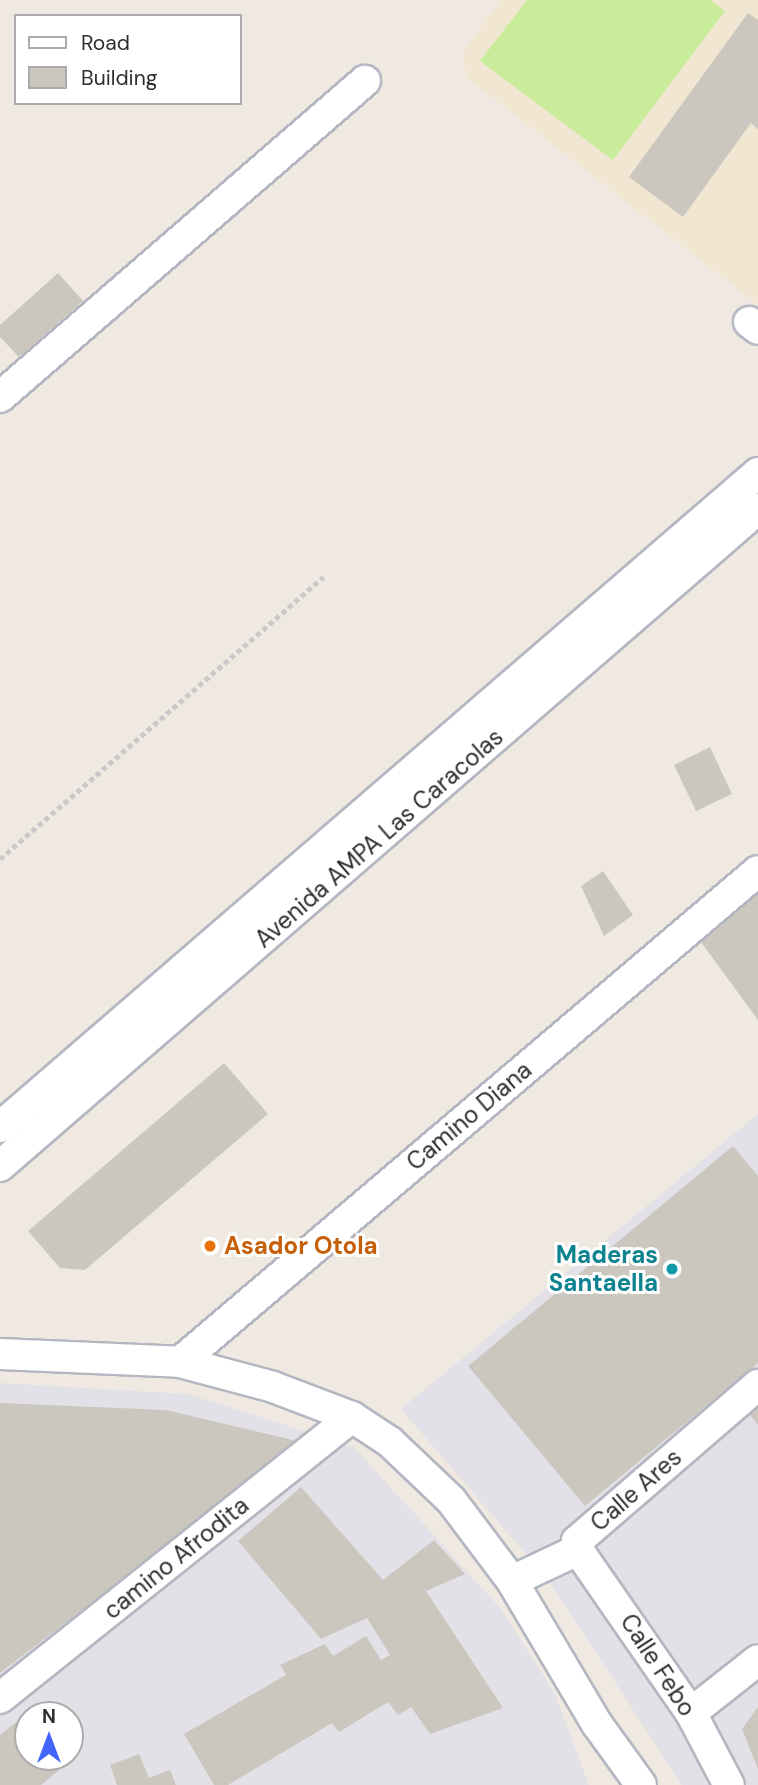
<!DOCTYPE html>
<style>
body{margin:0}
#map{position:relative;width:758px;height:1785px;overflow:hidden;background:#efe9e1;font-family:"DM Sans",sans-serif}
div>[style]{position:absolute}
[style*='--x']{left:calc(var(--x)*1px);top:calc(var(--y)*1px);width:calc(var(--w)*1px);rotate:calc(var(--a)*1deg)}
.industrial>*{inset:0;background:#e3e1e8}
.education>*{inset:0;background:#f0e6d1}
.pitch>*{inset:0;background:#c9ec9a}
.building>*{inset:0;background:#cbc7bf}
.path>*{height:4.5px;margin-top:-2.25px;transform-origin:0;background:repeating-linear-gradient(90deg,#c9c9c9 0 5px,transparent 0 8.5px)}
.roads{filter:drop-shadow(2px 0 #b4b7c1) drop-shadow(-2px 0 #b4b7c1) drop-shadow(0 2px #b4b7c1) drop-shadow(0 -2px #b4b7c1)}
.minor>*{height:30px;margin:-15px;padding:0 15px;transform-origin:15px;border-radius:15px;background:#fff}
.dots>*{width:19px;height:19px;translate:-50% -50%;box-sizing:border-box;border:4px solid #fff;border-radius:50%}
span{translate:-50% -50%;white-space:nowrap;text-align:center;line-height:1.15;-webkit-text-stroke:6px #fff;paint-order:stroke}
.street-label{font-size:24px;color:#2e2e2e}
.food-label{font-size:24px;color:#c56008;font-weight:700}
.left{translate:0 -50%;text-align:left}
.culture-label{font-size:24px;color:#0d838f;font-weight:700}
.right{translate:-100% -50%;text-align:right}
.legend{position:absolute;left:14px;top:14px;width:228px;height:91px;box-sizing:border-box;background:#fff;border:2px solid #ababab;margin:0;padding:9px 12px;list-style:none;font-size:21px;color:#2e2e2e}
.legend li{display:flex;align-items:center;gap:14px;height:35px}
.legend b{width:35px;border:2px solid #ababab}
.north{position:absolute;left:14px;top:1701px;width:70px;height:70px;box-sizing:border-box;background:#fff;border:2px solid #ababab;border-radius:50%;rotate:0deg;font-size:19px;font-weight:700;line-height:28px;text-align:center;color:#2e2e2e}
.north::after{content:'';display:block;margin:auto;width:24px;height:32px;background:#4264fb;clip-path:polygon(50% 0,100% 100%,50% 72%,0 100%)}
</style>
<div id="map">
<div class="industrial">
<i style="clip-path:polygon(758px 1114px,758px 1785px,682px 1785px,549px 1581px,401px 1409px)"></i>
<i style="clip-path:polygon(evenodd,0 1383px,188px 1394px,354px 1447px,501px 1609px,554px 1692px,589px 1785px,0 1785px,0 1383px,28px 1715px,70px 1715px,70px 1757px,28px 1757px,28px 1715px)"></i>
</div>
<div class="education">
<i style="clip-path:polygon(501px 0,758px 0,758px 305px,466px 77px,462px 53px)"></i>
</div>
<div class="pitch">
<i style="clip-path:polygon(527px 0,710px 0,725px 11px,613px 160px,480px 61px)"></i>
</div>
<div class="building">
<i style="clip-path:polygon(748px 13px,758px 20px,758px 129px,751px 123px,683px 217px,629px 177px)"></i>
<i style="clip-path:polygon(58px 273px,83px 301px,19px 357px,0 337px,0 325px)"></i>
<i style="clip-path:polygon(710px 747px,732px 794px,696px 811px,674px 765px)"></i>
<i style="clip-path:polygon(603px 871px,633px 915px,604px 936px,581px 886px)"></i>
<i style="clip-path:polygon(758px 894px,758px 1020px,698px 938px)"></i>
<i style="clip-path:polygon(224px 1063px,268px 1114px,85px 1270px,60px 1268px,28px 1231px)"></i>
<i style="clip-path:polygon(733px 1146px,758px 1176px,758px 1363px,585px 1506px,468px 1366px)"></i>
<i style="clip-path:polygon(758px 1400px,758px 1425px,746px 1410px)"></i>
<i style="clip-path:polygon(0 1403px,166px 1410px,301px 1442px,0 1673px)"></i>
<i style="clip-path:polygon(301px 1487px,383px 1580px,434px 1540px,465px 1574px,426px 1591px,503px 1708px,430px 1734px,411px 1707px,398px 1715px,388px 1702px,339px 1732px,332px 1723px,228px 1785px,214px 1785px,184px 1734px,286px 1675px,280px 1665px,325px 1644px,333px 1656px,366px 1636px,381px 1660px,390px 1655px,367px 1618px,321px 1639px,238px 1541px)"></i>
<i style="clip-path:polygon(35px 1707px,42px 1715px,28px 1715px,28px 1757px,70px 1757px,70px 1749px,76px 1756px,41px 1785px,0 1785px,0 1735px)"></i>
<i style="clip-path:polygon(758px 1707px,758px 1769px,742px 1729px)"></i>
<i style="clip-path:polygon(139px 1754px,149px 1778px,170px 1770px,176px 1785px,117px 1785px,110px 1765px)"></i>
</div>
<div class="path">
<i style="--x:0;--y:859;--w:429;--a:-41.1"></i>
</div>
<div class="roads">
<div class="minor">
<i style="--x:749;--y:322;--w:11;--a:38"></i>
<i style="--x:0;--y:397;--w:483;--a:-40.9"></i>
<i style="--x:0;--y:1127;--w:1001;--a:-40.79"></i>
<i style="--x:0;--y:1166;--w:1003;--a:-40.92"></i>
<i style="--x:0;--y:1354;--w:180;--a:2.5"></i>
<i style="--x:180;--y:1362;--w:96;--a:15"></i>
<i style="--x:273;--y:1387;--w:85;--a:20.8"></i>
<i style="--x:352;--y:1417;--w:45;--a:33.3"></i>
<i style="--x:390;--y:1442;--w:84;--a:43.6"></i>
<i style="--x:451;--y:1500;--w:101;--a:53"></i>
<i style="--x:512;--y:1581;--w:166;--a:59.3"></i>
<i style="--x:597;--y:1724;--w:75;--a:54.2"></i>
<i style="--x:180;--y:1362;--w:758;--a:-40.35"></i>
<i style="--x:578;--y:1550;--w:198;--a:55.3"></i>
<i style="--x:691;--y:1713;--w:81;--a:62.2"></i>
<i style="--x:512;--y:1581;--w:73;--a:-25.2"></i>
<i style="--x:578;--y:1550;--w:9;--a:-96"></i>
<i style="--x:577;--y:1541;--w:239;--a:-40.8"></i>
<i style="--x:0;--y:1698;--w:450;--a:-38.6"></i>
<i style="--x:691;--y:1713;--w:85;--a:-38.3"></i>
</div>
</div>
<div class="dots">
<i style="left:210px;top:1246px;background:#e8710a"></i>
<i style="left:672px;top:1269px;background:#0f9aa8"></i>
</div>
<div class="street-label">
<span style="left:379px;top:838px;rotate:-41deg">Avenida AMPA Las Caracolas</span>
<span style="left:469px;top:1116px;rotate:-40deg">Camino Diana</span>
<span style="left:636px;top:1490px;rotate:-41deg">Calle Ares</span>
<span style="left:176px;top:1558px;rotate:-39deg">camino Afrodita</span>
<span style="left:658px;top:1665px;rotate:57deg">Calle Febo</span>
</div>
<div class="food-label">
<span class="left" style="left:224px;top:1246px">Asador Otola</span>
</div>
<div class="culture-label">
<span class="right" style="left:658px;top:1269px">Maderas<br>Santaella</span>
</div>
<ul class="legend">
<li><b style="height:9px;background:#fff"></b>Road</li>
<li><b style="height:19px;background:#cbc7bf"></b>Building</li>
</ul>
<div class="north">N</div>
</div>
